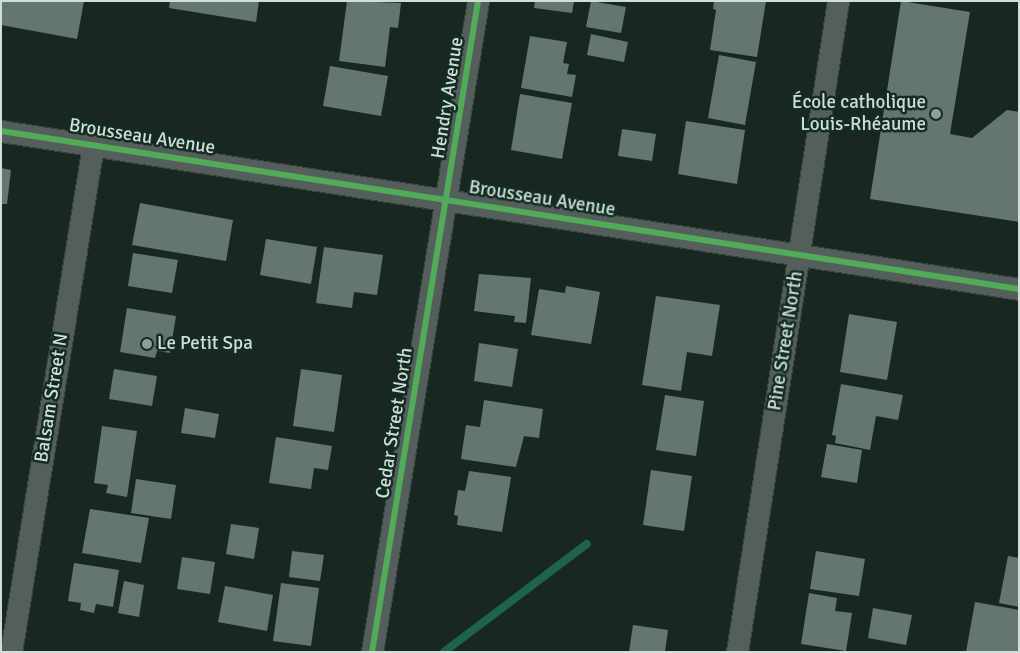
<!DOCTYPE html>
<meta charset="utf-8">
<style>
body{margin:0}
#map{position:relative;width:1020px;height:653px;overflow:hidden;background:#192722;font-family:Signika,sans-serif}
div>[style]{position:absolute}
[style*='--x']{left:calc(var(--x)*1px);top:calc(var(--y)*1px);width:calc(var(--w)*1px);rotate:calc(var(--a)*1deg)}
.stream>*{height:8px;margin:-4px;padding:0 4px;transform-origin:4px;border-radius:4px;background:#1e634b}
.building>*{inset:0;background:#63776f}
.roads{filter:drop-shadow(1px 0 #394440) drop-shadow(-1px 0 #394440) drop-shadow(0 1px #394440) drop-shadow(0 -1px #394440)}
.minor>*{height:21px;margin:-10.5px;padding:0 10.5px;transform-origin:10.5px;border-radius:10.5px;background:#545f5b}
.cycleway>*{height:6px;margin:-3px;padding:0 3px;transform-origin:3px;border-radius:3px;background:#51ab58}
.dots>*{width:14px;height:14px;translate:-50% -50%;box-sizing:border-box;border:2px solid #132d23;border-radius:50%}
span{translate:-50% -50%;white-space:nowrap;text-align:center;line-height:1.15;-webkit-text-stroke:5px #132d23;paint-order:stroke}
.street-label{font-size:19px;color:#cfded7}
.poi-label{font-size:19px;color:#cfded7}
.right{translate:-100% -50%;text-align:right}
.left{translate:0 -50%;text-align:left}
.frame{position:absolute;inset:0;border:2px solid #cfded7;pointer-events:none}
</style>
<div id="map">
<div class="stream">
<i style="--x:444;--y:652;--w:179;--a:-37.1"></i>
</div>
<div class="building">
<i style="clip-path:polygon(1px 1px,84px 1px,77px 39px,1px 25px)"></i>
<i style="clip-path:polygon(170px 1px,259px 1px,256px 22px,169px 8px)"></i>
<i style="clip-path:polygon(347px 1px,401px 3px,398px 28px,390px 27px,385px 67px,339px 61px)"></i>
<i style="clip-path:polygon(535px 1px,574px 1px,572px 13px,534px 8px)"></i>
<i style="clip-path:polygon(591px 1px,626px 7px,621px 33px,586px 27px)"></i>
<i style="clip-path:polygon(714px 1px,766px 1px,757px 57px,710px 50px,716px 10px,713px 9px)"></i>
<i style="clip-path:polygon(901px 1px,970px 12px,950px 134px,972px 138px,1007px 110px,1019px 112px,1019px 222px,870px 199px)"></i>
<i style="clip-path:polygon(591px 34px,628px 42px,624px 62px,587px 55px)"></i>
<i style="clip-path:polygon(530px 36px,567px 42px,563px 63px,569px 64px,567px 74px,576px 75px,572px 97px,521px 88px)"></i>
<i style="clip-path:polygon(719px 55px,756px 62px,745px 125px,708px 118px)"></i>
<i style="clip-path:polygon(330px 66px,388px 76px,381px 116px,323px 106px)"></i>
<i style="clip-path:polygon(520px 94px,572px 103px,562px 159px,511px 150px)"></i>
<i style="clip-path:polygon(686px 121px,745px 130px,737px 184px,678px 174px)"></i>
<i style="clip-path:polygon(622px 129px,656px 134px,652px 161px,618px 156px)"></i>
<i style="clip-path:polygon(1px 168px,11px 170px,7px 204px,1px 204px)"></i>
<i style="clip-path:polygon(140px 203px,233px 220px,226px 261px,132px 245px)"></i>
<i style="clip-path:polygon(266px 239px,317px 247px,311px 284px,260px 275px)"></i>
<i style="clip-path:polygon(324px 247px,383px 255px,377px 295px,354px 292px,352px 308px,316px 303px)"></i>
<i style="clip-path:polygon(133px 253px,178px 260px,172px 293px,128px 286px)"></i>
<i style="clip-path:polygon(479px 274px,531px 278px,526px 323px,514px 322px,515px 316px,474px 311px)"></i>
<i style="clip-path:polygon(566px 286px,600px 292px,591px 344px,531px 335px,539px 289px,565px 293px)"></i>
<i style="clip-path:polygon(656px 296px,720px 305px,712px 356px,687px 352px,681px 391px,642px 385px)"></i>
<i style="clip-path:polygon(127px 308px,176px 316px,170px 353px,157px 351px,155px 358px,120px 352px)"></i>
<i style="clip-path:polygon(849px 314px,897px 322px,887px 380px,840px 372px)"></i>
<i style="clip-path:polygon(479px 343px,518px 349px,512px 387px,474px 381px)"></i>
<i style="clip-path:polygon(114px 369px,157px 376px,152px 406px,109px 399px)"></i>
<i style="clip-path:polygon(301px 369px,342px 375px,334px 432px,293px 426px)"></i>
<i style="clip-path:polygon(841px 384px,903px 395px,898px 420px,876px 416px,870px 450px,835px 443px,836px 436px,832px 435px)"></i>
<i style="clip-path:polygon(665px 395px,704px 401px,696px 456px,656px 450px)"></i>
<i style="clip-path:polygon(484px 400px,543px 409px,539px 438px,524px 436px,516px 467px,461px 459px,466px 425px,480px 427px)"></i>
<i style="clip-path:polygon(185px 408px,219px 414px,215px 438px,181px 433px)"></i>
<i style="clip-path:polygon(102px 426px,137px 431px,127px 497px,106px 493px,108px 485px,94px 483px)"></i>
<i style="clip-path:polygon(276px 437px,332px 446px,328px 470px,314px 468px,311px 489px,269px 483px)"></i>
<i style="clip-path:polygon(827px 444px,862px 450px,857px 483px,821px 477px)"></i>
<i style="clip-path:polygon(651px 470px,692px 476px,684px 531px,643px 525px)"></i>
<i style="clip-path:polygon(469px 471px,511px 477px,502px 532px,457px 525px,458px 516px,454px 515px,458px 490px,465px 491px)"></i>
<i style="clip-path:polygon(136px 479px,176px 485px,171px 519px,131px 513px)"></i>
<i style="clip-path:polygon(90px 509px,149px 518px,141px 563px,82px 553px)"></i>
<i style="clip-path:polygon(231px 524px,259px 528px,254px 559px,226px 554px)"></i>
<i style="clip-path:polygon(292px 551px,324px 555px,320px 581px,289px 577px)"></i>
<i style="clip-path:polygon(816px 551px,865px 559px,859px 596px,810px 589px)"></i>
<i style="clip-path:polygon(1008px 556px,1019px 558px,1019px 607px,999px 603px)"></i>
<i style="clip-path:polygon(182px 557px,215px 562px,210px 594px,177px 589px)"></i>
<i style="clip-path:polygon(74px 563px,119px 570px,113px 607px,96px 604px,94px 613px,80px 610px,81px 603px,68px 601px)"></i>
<i style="clip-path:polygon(124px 581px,144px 585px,139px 617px,118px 613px)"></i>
<i style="clip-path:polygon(281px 583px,319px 588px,311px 646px,273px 641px)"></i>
<i style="clip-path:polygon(225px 586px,273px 595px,267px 631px,218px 622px)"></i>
<i style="clip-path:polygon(809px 593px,837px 598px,835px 611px,852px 613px,846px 651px,801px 644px)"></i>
<i style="clip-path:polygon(975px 602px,1019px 610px,1019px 652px,966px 652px)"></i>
<i style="clip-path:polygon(873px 608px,912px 615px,906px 645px,868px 638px)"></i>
<i style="clip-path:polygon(633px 625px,668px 630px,665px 652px,629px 652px)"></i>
</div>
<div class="roads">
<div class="minor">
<i style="--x:1;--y:131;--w:1030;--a:8.82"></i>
<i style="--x:11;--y:652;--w:514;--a:-80.81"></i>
<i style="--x:372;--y:652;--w:660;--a:-80.75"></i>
<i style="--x:737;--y:652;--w:659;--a:-81.18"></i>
</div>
</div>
<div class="cycleway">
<i style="--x:1;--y:131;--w:1030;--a:8.82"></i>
<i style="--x:372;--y:652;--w:660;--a:-80.75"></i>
</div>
<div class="dots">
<i style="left:936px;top:114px;background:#8f9e98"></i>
<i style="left:147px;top:344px;background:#8f9e98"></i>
</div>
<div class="street-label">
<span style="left:448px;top:98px;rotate:-81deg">Hendry Avenue</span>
<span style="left:142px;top:137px;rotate:9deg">Brousseau Avenue</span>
<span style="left:542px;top:199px;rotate:9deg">Brousseau Avenue</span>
<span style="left:786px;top:341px;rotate:-81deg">Pine Street North</span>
<span style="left:52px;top:398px;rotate:-81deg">Balsam Street N</span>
<span style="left:395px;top:423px;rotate:-81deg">Cedar Street North</span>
</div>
<div class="poi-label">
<span class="right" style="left:926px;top:114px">École catholique<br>Louis-Rhéaume</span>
<span class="left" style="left:157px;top:344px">Le Petit Spa</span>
</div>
<div class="frame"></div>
</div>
